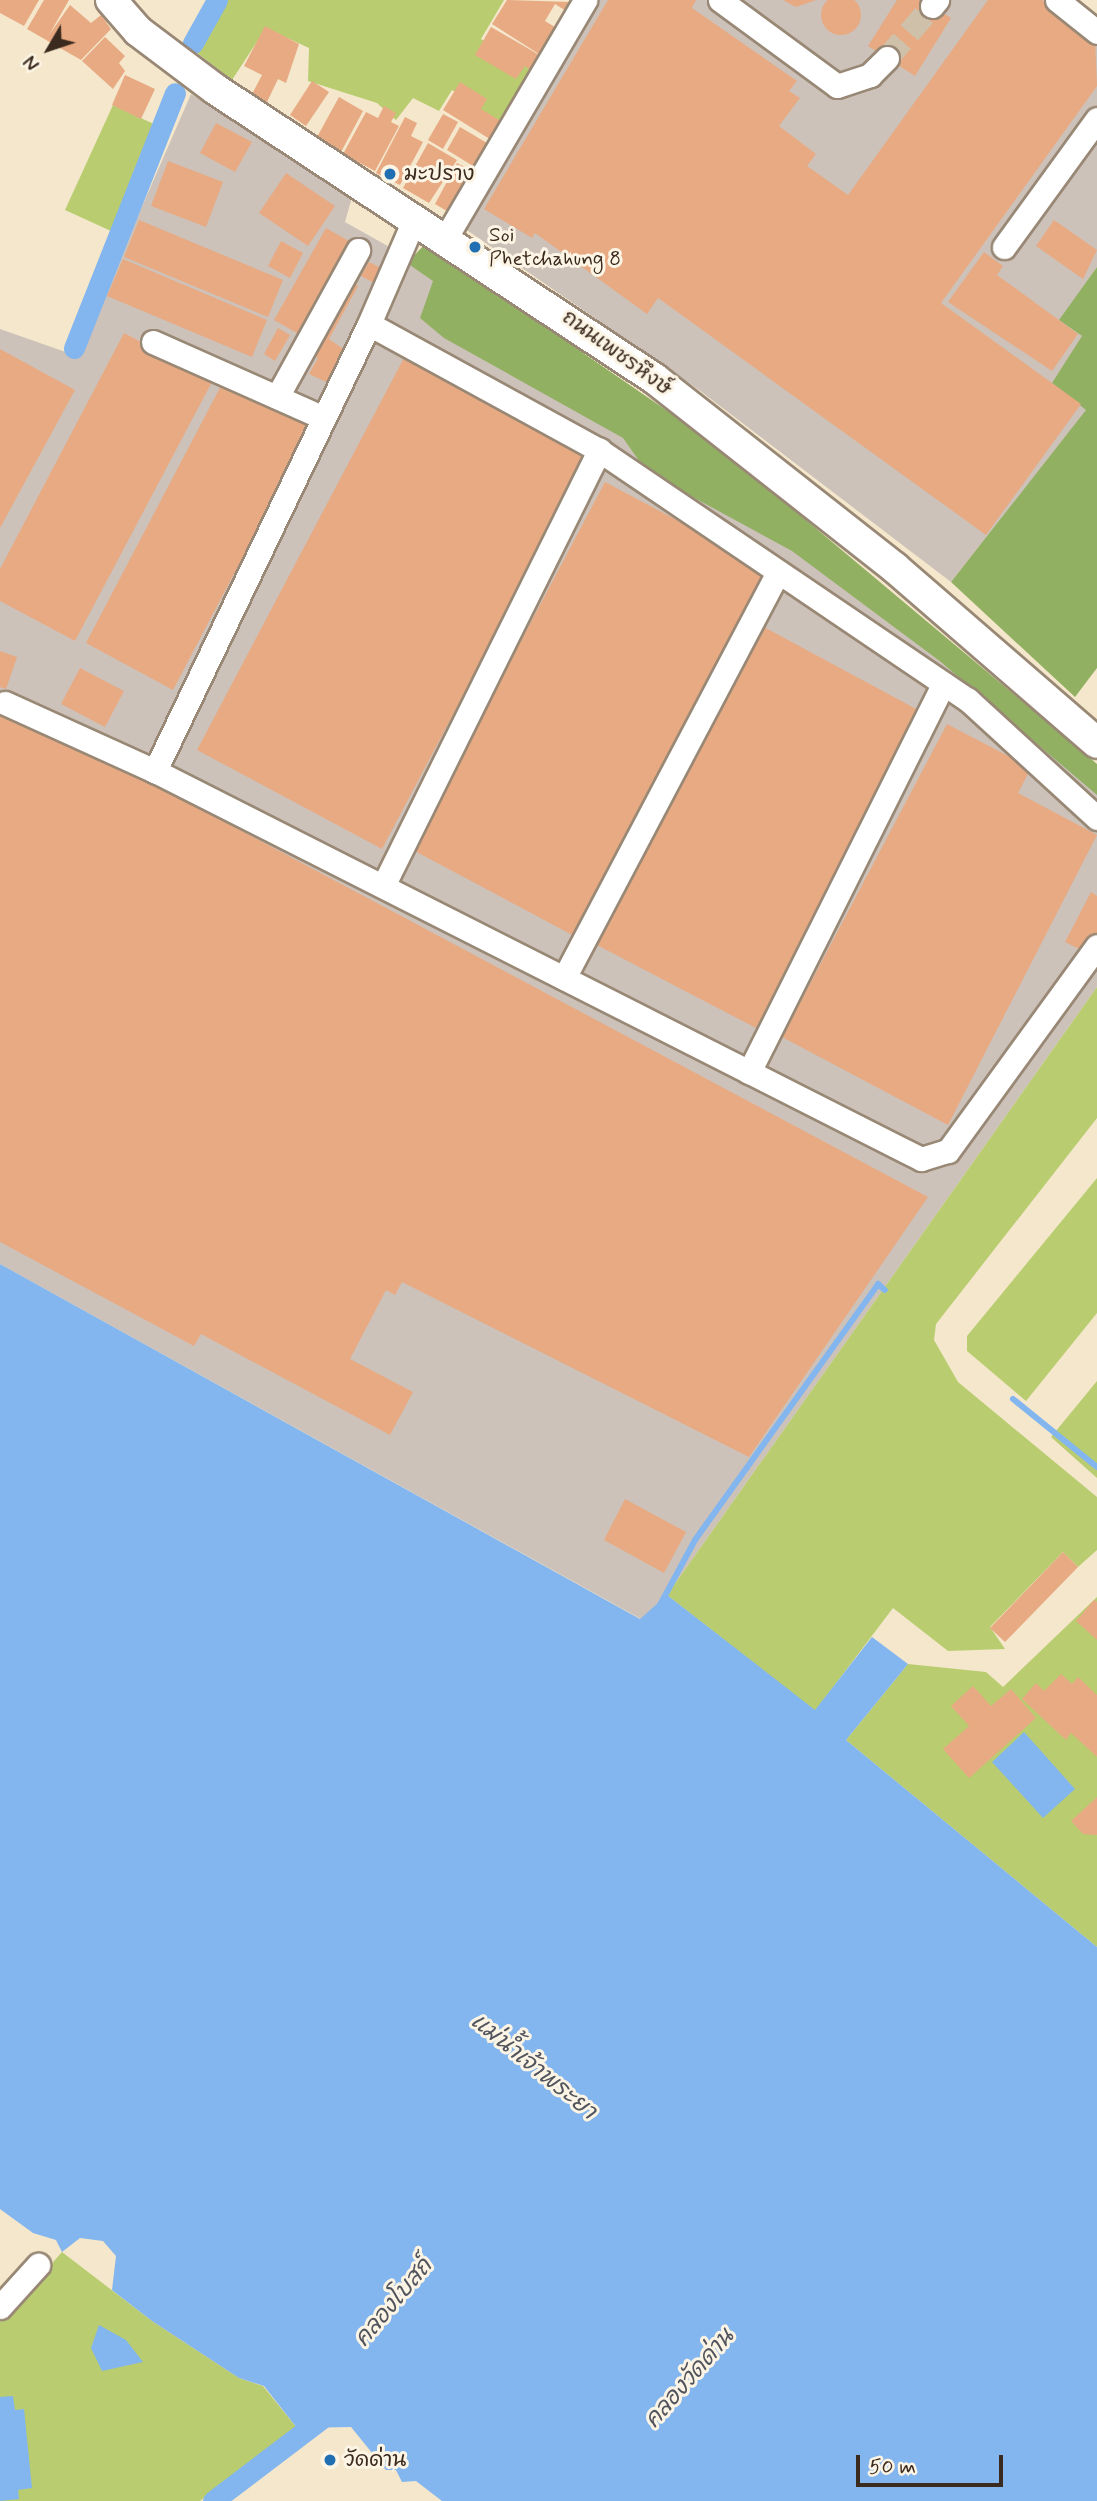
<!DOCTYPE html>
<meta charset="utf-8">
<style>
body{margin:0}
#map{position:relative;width:1097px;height:2501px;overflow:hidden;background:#f4e7cc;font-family:Mynerve,"Playpen Sans Thai",sans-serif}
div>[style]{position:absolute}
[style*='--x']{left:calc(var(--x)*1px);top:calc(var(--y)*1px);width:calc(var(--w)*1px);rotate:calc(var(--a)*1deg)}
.industrial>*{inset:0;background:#cdc2b9}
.green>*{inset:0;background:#b9cd70}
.forest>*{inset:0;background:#92b062}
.water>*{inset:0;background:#83b5ef}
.stream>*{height:6px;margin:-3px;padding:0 3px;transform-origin:3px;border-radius:3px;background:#83b5ef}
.canal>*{height:21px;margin:-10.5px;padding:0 10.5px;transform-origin:10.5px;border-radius:10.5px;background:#83b5ef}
.building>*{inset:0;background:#e7aa83}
.round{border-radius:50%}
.minor-tunnel>*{height:23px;margin-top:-11.5px;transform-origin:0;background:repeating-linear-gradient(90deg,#cfc1a9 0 23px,transparent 0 34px)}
.roads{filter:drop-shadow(2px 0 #988875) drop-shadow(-2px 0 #988875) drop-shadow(0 2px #988875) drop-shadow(0 -2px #988875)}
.minor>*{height:23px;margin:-11.5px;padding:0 11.5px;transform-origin:11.5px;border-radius:11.5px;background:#fff}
.major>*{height:30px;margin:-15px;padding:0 15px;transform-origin:15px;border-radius:15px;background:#fff}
.dots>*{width:19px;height:19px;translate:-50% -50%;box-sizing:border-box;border:4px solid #fcf5e5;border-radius:50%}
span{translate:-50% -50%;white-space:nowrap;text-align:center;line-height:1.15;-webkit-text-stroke:6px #fcf5e5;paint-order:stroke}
.poi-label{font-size:21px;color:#3b2a1e}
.left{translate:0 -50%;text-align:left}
.street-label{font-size:21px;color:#3b2a1e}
.water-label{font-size:23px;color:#51545d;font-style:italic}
.north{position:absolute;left:14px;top:14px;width:70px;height:70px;-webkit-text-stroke:5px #fcf5e5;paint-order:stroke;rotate:231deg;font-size:19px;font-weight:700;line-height:28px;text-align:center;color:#3b2a1e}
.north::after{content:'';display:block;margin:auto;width:24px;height:32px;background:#3b2a1e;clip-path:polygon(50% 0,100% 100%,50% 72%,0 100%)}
.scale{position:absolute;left:856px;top:2455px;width:147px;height:32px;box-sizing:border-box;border:4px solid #3b2a1e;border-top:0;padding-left:9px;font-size:21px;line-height:24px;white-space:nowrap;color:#3b2a1e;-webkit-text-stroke:5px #fcf5e5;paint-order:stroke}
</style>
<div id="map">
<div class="industrial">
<i style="clip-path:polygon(596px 0,1074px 0,1097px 21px,1097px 267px,1060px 320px,1082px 336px,1087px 410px,951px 582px,699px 390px,464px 228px)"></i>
<i style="clip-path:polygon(191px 94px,352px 197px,345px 222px,425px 267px,779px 511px,1097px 784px,1097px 987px,667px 1595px,641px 1619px,0 1264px,0 329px,77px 356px)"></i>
</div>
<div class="green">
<i style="clip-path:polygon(207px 0,504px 0,481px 39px,537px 72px,506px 127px,452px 90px,439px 111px,413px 98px,396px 120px,377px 103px,308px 81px,309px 48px,266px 28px,232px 80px,183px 42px)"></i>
<i style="clip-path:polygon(113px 105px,158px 126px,111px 231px,65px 210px)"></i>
<i style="clip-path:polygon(1097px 987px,1097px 1118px,936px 1324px,934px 1340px,958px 1382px,1097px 1497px,1097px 1550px,1078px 1567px,1063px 1552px,990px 1627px,1005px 1649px,948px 1651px,893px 1608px,815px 1711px,667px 1595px)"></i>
<i style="clip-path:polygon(1097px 1178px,1097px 1313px,1026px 1401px,967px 1351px,967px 1336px)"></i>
<i style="clip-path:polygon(1097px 1381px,1097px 1478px,1051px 1437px)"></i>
<i style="clip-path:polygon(1097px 1597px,1097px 1947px,846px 1740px,908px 1664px,986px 1672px,1003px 1687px)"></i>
<i style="clip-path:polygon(62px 2252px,152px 2321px,239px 2378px,263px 2386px,297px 2428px,200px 2501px,0 2501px,0 2322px)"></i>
</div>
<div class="forest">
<i style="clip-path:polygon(425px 244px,714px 443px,1097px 764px,1097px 795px,941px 662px,792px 551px,647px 472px,623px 438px,444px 338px,420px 318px,433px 281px,407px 263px)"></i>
<i style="clip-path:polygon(1097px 267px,1097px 668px,1075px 697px,951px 582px,1086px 410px,1052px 383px,1082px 336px,1059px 320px)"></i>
</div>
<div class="water">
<i style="clip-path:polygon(0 1264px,640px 1619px,667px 1595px,815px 1710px,872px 1637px,908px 1664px,846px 1740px,1097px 1947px,1097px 2501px,442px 2501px,416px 2481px,402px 2482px,396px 2470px,386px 2470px,351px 2427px,297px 2428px,264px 2386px,239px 2378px,152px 2321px,112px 2290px,116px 2256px,103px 2241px,80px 2238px,62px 2252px,56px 2240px,33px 2233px,0 2209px)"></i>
<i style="clip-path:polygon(1024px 1732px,1075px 1789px,1043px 1818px,992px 1762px)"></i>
<i style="clip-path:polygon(99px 2325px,126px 2340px,143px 2362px,102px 2371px,91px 2348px)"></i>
<i style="clip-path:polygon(13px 2396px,15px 2410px,24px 2409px,32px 2488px,18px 2490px,19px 2499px,0 2501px,0 2397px)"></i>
</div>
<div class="stream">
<i style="--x:1013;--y:1399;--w:108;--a:39"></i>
<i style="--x:660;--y:1605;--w:74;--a:-61.7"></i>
<i style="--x:695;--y:1540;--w:315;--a:-54.4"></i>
<i style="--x:878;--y:1284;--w:9;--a:41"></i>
</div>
<div class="canal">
<i style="--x:193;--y:43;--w:49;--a:-60.8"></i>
<i style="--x:74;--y:348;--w:274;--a:-68.4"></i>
<i style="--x:213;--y:2501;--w:152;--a:-37.2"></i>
</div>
<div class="building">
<i class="round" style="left:821px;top:-5px;width:40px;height:40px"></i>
<i style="clip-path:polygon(0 0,39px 0,24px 26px,0 13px)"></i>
<i style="clip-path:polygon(44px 0,69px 0,49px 35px,70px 5px,91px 23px,101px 15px,111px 29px,81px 60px,27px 29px)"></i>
<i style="clip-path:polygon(507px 0,571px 2px,566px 11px,555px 4px,545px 21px,558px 29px,542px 56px,492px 24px)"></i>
<i style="clip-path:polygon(608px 0,696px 0,692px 8px,797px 81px,789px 91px,800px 98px,779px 126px,816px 154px,807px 166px,848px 195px,988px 0,1042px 0,1095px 39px,1097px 86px,941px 303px,1081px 404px,986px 535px,658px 298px,647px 314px,535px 233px,532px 238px,484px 209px)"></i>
<i style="clip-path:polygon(783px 0,816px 0,796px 7px)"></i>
<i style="clip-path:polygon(897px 0,923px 0,951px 18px,915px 76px,868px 46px)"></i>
<i style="clip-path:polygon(265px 26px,299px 44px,286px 83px,278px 79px,267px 102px,252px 94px,262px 75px,244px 66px)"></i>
<i style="clip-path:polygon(491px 27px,541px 56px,533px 72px,525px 66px,516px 79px,475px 55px)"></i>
<i style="clip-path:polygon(105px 37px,125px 56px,119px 63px,125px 71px,113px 89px,82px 61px)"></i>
<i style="clip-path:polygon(125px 75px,155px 89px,141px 119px,112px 105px)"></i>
<i style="clip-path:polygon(312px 81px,329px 92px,306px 126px,290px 115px)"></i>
<i style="clip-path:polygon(460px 82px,487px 99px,481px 109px,504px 123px,493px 141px,443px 110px)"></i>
<i style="clip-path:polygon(339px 97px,363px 111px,341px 152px,316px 139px)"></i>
<i style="clip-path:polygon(384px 106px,396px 113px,391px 122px,399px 126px,375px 171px,343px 154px,366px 112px,378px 118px)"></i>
<i style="clip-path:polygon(443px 114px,458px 122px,443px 149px,428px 140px)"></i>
<i style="clip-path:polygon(405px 117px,417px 123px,411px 136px,423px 142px,400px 185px,376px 173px)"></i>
<i style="clip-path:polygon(216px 123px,252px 142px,235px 172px,200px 153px)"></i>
<i style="clip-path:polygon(460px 127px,492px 146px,478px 169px,447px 150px)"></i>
<i style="clip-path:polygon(428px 143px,457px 160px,429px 203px,403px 188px)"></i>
<i style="clip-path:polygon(168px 161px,223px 182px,206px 227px,151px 206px)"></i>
<i style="clip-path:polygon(457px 163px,475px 172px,452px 214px,435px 204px)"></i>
<i style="clip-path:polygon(286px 173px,335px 206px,308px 246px,259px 213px)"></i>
<i style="clip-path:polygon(139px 220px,283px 280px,268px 317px,124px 257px)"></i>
<i style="clip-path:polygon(1054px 220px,1097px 250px,1083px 279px,1036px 246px)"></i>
<i style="clip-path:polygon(326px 228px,356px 245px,304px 337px,274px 320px)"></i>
<i style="clip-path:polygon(281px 241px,303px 253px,290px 278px,268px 266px)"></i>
<i style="clip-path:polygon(984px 252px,1003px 266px,997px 275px,1078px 334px,1052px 371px,948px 302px)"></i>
<i style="clip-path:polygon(123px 259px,267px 320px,252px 357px,107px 296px)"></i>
<i style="clip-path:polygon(369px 262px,383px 269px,376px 284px,361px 276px)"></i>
<i style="clip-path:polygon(348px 278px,358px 286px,329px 339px,349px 353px,335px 386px,309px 374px,318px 358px,308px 350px)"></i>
<i style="clip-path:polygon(278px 328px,290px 335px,275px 361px,264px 354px)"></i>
<i style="clip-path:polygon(124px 333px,213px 380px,75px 641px,0 601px,0 569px)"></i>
<i style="clip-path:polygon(0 349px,75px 390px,0 528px)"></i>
<i style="clip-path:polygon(405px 356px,590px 455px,382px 849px,197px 750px)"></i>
<i style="clip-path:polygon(224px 380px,311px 427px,173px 690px,86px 643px)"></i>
<i style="clip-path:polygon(605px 482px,769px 569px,576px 937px,411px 849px)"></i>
<i style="clip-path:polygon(760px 625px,918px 710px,758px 1029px,593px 943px)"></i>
<i style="clip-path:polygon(0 651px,17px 657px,6px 689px,0 687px)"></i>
<i style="clip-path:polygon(80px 668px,124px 691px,105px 727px,61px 704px)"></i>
<i style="clip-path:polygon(0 702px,928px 1197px,749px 1457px,402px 1282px,395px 1295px,386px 1290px,350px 1359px,413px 1392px,390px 1435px,201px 1334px,194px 1346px,0 1242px)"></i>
<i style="clip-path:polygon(947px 724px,1031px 768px,1018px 793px,1097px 835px,948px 1125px,782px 1037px)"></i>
<i style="clip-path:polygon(1091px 892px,1097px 896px,1097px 939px,1089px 954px,1065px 942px)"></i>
<i style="clip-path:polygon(625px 1499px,686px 1532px,664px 1573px,604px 1540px)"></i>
<i style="clip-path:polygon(1063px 1552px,1078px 1567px,1005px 1642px,990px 1628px)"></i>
<i style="clip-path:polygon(1094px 1600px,1097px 1602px,1097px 1640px,1076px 1621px)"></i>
<i style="clip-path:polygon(1061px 1674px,1072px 1684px,1078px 1677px,1097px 1695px,1097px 1757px,1071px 1733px,1066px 1740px,1022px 1699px,1036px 1683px,1044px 1691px)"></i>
<i style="clip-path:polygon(973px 1686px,991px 1706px,1011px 1689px,1036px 1718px,969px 1778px,943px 1749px,969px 1726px,951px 1706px)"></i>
<i style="clip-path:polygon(1097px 1797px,1097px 1835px,1083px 1834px,1071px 1821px)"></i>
</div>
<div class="minor-tunnel">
<i style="--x:887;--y:58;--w:69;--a:-49.1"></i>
</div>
<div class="roads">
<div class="minor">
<i style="--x:720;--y:0;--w:145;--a:36.3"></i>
<i style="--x:837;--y:86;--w:35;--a:-18"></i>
<i style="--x:870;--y:75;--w:24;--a:-45"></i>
<i style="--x:1057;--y:0;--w:51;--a:38.7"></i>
<i style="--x:932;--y:6;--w:8;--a:-50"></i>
<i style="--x:445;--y:239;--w:277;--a:-59.6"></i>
<i style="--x:1004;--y:247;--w:158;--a:-54"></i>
<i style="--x:369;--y:324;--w:113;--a:-66.6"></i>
<i style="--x:153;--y:342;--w:187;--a:24"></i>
<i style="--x:277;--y:397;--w:168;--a:-61.1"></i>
<i style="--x:5;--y:703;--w:165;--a:24.4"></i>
<i style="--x:1097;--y:818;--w:175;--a:-137.5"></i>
<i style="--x:968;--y:700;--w:446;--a:-145.9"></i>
<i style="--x:599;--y:450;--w:262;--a:-151.3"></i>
<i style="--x:369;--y:324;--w:496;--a:115.6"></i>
<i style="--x:155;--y:771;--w:859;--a:26.86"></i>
<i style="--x:921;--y:1159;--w:28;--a:-17"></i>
<i style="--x:948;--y:1151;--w:253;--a:-54"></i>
<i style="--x:383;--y:886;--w:487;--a:-63.6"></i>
<i style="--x:564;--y:978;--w:459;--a:-62.2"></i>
<i style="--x:749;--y:1072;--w:434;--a:-63.4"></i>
<i style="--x:0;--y:2307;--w:57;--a:-47.9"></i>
</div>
<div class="major">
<i style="--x:111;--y:0;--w:41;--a:48.9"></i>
<i style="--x:138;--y:31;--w:96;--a:37"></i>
<i style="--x:215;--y:89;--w:527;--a:33.39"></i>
<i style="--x:655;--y:379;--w:305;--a:38.2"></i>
<i style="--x:895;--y:568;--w:267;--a:40.9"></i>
</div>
</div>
<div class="dots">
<i style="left:390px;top:174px;background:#1f6fb2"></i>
<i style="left:475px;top:247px;background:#1f6fb2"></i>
<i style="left:330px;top:2460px;background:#1f6fb2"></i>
</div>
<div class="poi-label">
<span class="left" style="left:404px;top:174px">มะปราง</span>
<span class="left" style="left:489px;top:247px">Soi<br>Phetchahung 8</span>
<span class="left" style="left:344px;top:2460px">วัดด่าน</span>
</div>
<div class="street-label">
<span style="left:617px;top:353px;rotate:36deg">ถนนเพชรหึงษ์</span>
</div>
<div class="water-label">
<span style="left:533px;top:2067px;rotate:39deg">แม่น้ำเจ้าพระยา</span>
<span style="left:394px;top:2303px;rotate:-50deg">คลองโบสถ์</span>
<span style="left:690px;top:2379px;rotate:-49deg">คลองวัดด่าน</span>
</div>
<div class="north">N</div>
<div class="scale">50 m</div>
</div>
